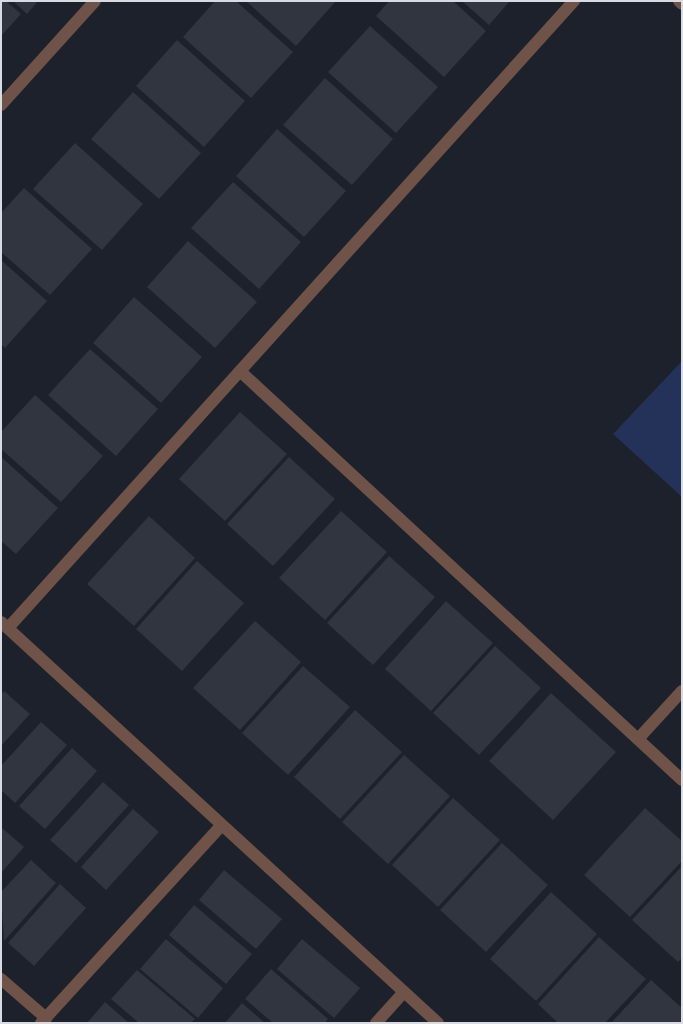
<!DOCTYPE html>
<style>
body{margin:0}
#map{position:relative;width:683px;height:1024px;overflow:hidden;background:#1c212b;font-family:Helvetica,sans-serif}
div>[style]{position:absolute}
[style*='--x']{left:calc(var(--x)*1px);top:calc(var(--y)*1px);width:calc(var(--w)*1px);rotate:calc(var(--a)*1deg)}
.green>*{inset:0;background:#24325a}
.building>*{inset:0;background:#303540}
.minor>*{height:12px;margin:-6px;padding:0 6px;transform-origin:6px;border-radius:6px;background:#6f5348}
span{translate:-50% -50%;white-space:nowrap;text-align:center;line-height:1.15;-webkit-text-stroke:4px #090a0f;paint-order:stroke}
.frame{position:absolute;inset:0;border:2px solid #d8dbe2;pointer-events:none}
</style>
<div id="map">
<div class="green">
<i style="clip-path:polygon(682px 361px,682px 497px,613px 434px)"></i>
</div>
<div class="building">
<i style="clip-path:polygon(1px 1px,6px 1px,21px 14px,1px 36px)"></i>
<i style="clip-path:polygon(13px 1px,38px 1px,27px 14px)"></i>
<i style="clip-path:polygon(215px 1px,236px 1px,293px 52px,251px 98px,183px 37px)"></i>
<i style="clip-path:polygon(246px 1px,336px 1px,296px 46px)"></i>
<i style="clip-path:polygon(389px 1px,453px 1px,486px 31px,444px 77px,376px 16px)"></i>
<i style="clip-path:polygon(462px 1px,510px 1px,489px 25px)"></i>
<i style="clip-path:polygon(370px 26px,438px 87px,396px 133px,328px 72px)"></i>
<i style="clip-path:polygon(177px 40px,245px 101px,204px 147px,136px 86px)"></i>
<i style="clip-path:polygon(325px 78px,393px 139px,352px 185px,283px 125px)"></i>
<i style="clip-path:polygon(133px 92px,201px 153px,159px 199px,91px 139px)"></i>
<i style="clip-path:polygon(277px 129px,346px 191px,304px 237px,236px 176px)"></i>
<i style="clip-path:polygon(75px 143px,143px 204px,102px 250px,33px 189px)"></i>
<i style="clip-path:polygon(233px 182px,301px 242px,259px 289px,191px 228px)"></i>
<i style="clip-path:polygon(24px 188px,92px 249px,50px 295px,1px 252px,1px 213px)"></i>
<i style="clip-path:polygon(188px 241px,257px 302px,215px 348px,147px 287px)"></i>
<i style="clip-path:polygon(1px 260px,47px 301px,5px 348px,1px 344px)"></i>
<i style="clip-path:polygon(134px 297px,202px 357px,161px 403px,93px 343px)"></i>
<i style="clip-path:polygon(90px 349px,158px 409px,116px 456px,48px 395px)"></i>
<i style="clip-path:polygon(35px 395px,103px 456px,61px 502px,1px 449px,1px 432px)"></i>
<i style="clip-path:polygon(240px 412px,287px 454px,225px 521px,179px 479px)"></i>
<i style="clip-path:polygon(1px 457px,58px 508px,16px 554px,1px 541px)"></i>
<i style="clip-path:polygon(289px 457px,335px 499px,273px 566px,227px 524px)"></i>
<i style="clip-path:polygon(341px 511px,387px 552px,325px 620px,279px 578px)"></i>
<i style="clip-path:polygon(149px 516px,195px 558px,134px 626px,87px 584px)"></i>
<i style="clip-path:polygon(389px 556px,435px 597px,373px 665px,327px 623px)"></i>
<i style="clip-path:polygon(197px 561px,244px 603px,182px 671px,136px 629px)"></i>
<i style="clip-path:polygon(446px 601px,493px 643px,431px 711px,385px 669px)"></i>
<i style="clip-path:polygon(255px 621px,301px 662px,240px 730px,193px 688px)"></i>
<i style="clip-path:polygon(495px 646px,541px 688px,479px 755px,433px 713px)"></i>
<i style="clip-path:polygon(303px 666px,350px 707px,288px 775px,242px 733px)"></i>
<i style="clip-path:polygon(4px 691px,30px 714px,1px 746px,1px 695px)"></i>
<i style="clip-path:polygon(551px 693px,616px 752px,553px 820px,489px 761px)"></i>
<i style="clip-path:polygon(355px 710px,402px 752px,340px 819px,294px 777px)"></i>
<i style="clip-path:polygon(41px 722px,67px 745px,15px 803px,1px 790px,1px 766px)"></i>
<i style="clip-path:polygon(72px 748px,97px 771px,45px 829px,19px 806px)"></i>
<i style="clip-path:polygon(404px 755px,450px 796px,388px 864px,342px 822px)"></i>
<i style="clip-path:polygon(103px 782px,129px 805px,76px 863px,50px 840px)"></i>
<i style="clip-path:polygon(453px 798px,500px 840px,438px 907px,392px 865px)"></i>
<i style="clip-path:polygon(645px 808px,682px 841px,682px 861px,630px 917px,584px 875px)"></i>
<i style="clip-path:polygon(133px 809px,159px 832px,106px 890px,81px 867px)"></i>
<i style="clip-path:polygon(1px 827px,24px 847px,1px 873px)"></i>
<i style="clip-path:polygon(502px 843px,548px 885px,486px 952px,440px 910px)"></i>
<i style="clip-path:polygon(31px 860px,56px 883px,4px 941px,1px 892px)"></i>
<i style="clip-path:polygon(682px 866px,682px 958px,678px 962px,632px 920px)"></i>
<i style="clip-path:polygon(224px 870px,282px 919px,256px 949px,199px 900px)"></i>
<i style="clip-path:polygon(60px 884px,86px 908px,34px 966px,8px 943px)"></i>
<i style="clip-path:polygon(551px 892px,597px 934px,536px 1001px,490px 959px)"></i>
<i style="clip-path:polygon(194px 905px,252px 954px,226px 984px,169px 935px)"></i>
<i style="clip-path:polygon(599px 937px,646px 979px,605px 1023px,558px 1023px,538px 1004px)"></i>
<i style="clip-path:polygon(166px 939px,223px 988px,198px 1018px,140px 969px)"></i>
<i style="clip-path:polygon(302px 939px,360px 988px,334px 1018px,277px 969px)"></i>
<i style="clip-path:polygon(271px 969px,328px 1019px,325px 1023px,273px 1023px,245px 999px)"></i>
<i style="clip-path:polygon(137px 970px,195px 1019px,191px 1023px,139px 1023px,111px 999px)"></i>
<i style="clip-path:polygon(651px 980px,682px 1008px,682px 1023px,611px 1023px)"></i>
<i style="clip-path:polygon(105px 1002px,129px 1023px,87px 1023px)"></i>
<i style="clip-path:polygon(242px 1003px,265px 1023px,225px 1023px)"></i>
</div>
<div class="minor">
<i style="--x:679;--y:1;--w:4;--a:45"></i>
<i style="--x:1;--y:105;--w:140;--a:-47.9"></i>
<i style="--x:240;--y:371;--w:602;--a:42.78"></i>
<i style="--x:1;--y:622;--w:593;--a:42.54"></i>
<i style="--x:8;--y:628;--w:845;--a:-47.93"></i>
<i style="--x:638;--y:739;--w:65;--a:-47.5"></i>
<i style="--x:1;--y:979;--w:60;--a:40.9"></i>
<i style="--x:41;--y:1023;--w:268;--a:-47.6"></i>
<i style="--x:376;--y:1023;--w:42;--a:-47.9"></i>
</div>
<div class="frame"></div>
</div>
